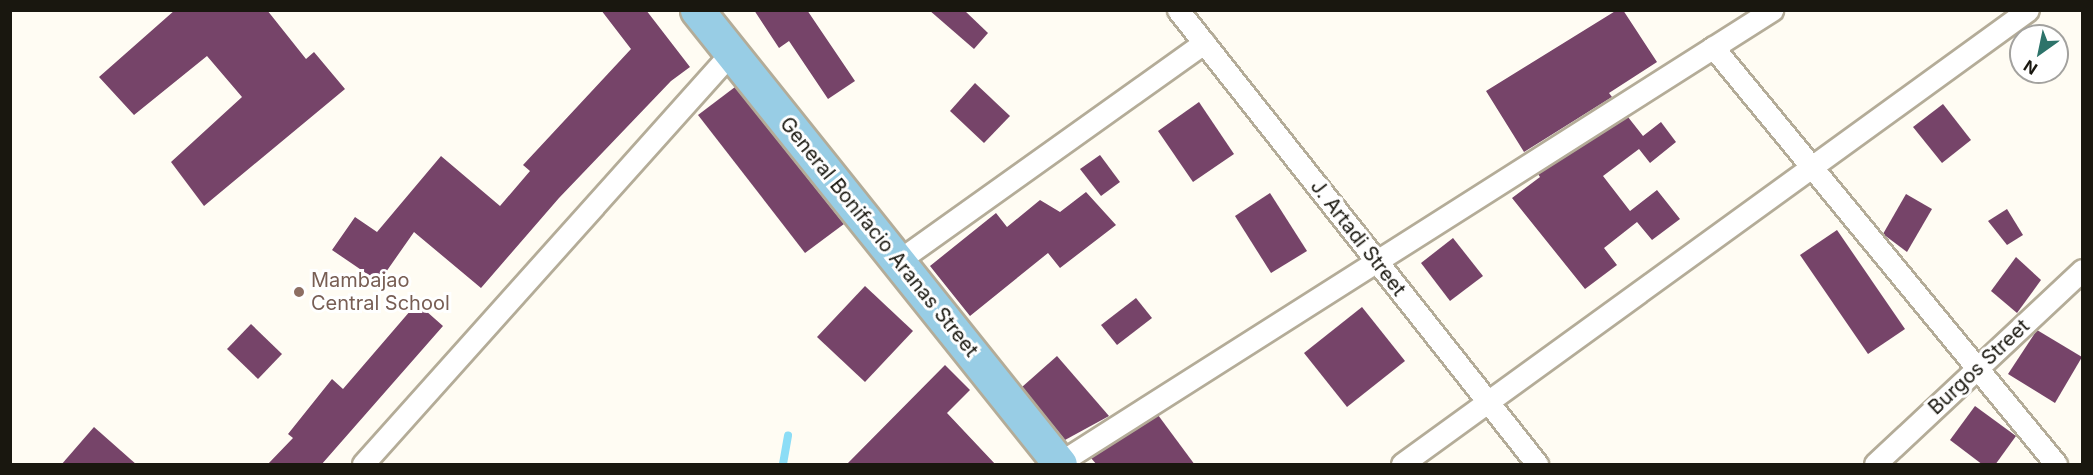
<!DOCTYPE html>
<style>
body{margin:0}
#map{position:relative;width:2093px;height:475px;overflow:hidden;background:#fffcf3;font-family:Inter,sans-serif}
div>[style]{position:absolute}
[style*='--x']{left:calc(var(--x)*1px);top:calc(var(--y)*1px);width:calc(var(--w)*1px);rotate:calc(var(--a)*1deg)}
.stream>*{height:8px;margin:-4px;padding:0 4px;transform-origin:4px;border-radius:4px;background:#8cddf6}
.building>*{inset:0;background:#764469}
.roads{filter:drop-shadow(2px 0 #b4ac98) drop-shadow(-2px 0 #b4ac98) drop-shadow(0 2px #b4ac98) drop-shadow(0 -2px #b4ac98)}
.street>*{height:21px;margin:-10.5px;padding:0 10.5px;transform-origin:10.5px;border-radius:10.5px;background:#fff}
.primary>*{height:33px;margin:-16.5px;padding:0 16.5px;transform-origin:16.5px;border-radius:16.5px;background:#98cde5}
.dots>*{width:16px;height:16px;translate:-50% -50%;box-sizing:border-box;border:3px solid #fff;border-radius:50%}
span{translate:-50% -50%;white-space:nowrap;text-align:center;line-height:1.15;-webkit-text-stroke:6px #fff;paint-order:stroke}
.street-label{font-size:20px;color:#19170f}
.education-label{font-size:20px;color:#785e54}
.left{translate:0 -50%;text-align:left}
.frame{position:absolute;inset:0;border:12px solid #19170f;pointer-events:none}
.north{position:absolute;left:2009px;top:24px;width:60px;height:60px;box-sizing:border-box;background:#fff;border:2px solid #a3a29f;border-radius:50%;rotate:213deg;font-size:16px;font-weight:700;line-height:24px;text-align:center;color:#19170f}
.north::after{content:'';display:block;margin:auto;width:21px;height:27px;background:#2d736a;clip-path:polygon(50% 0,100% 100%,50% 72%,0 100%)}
</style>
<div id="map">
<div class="stream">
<i style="--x:783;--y:464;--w:29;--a:-80"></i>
</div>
<div class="building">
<i style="clip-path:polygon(175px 10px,267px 10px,306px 59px,314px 52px,345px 89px,204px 206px,171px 162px,242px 97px,207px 56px,134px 115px,99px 77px)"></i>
<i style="clip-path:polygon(601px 10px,646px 10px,690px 67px,671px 81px,559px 198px,481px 288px,414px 232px,379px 282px,332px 250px,355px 217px,377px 232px,441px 156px,500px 206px,530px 171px,523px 165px,631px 49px)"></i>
<i style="clip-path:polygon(754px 10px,807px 10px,855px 81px,828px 99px,789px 41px,779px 48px)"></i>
<i style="clip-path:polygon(929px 10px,964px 10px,988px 33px,974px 49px)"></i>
<i style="clip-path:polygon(1617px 10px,1623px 10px,1657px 62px,1609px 93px,1612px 97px,1524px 152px,1486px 91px)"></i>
<i style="clip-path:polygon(975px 83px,1010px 116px,984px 143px,950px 111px)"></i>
<i style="clip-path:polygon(735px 87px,844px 224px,805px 253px,698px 115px)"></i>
<i style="clip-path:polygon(1199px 102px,1234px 154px,1193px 182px,1158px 131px)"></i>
<i style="clip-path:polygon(1943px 104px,1971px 140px,1942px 163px,1913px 127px)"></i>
<i style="clip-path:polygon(1628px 117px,1643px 136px,1661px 122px,1676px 142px,1650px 163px,1639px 149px,1603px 176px,1630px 211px,1657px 190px,1680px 219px,1652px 240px,1637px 222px,1604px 248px,1617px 265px,1585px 289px,1512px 198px,1540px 177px,1538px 174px)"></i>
<i style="clip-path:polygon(1100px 155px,1120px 182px,1101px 196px,1080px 169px)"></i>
<i style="clip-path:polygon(1086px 192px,1116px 225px,1060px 268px,1048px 253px,970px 316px,930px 266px,996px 213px,1007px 227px,1040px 200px,1060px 212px)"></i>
<i style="clip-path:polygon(1270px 193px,1307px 251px,1271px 273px,1235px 216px)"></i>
<i style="clip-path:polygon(1906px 194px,1932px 209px,1907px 252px,1883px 234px)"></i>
<i style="clip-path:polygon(2007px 209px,2023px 235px,2007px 245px,1988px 221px)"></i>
<i style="clip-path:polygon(1837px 230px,1905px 329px,1868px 354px,1800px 255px)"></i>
<i style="clip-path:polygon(1453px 238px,1483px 276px,1450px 301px,1421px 263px)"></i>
<i style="clip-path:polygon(2016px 257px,2041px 280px,2017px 313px,1991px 291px)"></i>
<i style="clip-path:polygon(865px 286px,913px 331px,865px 382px,817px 337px)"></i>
<i style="clip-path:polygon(1136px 298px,1152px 318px,1117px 345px,1101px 325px)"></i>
<i style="clip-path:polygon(417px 303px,443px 326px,321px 465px,267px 465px,293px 438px,288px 434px,332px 379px,343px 389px)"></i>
<i style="clip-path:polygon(1362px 307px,1405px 361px,1347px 407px,1304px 353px)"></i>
<i style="clip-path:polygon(251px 324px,282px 354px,258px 379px,227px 349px)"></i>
<i style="clip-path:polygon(2037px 330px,2082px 357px,2055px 403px,2008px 374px)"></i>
<i style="clip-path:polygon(1057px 356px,1109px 416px,1065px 440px,1022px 387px)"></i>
<i style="clip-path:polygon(945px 365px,970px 390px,947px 413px,996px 465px,846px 465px)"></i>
<i style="clip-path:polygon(1975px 406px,2016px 436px,1995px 465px,1983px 465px,1950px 440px)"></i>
<i style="clip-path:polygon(1158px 415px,1195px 465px,1097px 465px,1091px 458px)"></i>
<i style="clip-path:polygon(94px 427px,137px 465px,61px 465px)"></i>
</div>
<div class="roads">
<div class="street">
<i style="--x:1178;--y:10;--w:579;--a:51.66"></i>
<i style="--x:1713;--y:47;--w:540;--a:50.56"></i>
<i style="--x:898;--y:261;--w:376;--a:-35.5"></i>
<i style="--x:1059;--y:463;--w:845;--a:-32.43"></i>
<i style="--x:363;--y:464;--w:552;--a:-48.16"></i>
<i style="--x:1402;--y:464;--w:773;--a:-35.95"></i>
<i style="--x:1875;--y:464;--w:284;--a:-43.1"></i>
</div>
<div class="primary">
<i style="--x:697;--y:10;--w:581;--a:51.36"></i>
</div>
</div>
<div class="dots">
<i style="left:299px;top:292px;background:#8d6e63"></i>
</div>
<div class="street-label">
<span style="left:879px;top:237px;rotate:51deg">General Bonifacio Aranas Street</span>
<span style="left:1358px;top:238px;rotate:52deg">J. Artadi Street</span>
<span style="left:1979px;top:367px;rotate:-43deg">Burgos Street</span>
</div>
<div class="education-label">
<span class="left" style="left:311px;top:292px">Mambajao<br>Central School</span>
</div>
<div class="frame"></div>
<div class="north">N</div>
</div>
